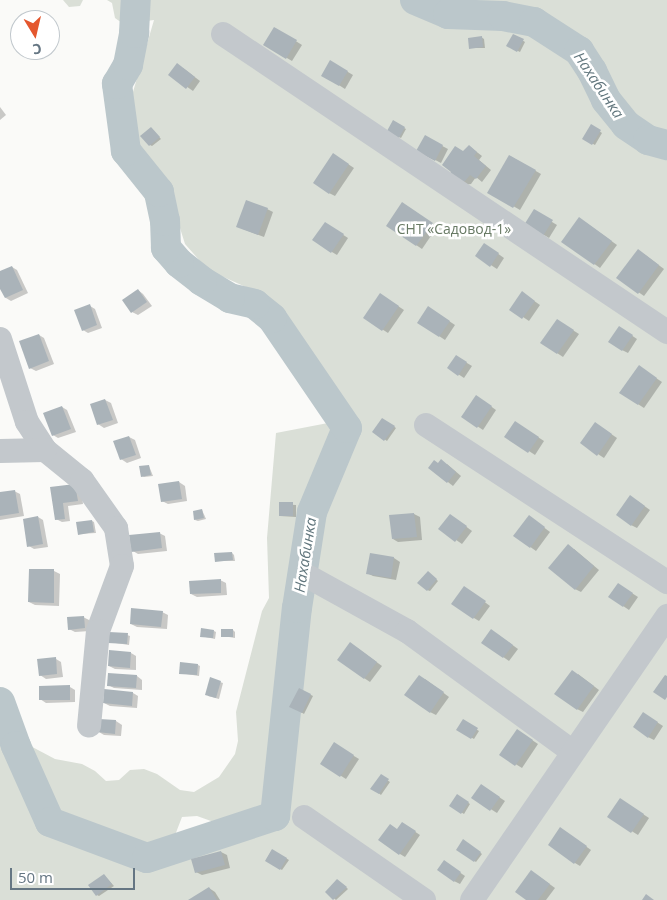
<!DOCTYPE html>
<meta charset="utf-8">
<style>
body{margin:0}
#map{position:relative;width:667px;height:900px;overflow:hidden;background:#fafaf8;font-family:"Open Sans",sans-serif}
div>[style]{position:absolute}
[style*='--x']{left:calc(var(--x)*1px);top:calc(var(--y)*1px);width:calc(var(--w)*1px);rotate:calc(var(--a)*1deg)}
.green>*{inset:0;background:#dadfd7}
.shadow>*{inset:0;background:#0003}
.river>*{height:30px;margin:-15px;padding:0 15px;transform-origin:15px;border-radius:15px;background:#bbc7cb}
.building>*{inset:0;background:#aab3b9}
.minor>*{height:24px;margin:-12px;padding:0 12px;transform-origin:12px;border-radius:12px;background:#c3c8cc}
span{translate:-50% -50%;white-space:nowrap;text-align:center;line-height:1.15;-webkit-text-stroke:5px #fff;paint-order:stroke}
.park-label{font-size:14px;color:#687a64}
.water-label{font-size:15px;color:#60757c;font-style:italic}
.north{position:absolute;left:10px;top:10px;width:50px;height:50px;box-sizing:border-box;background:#fff;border:1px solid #c1c8cd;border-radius:50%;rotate:171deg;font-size:14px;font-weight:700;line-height:20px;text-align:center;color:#657683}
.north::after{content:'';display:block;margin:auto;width:18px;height:22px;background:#e4572e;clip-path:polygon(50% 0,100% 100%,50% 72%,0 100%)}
.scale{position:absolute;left:10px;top:868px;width:125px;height:22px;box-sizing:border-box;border:2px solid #657683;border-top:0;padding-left:6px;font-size:15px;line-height:18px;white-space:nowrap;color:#657683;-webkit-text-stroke:4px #fff;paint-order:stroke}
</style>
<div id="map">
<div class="green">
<i style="clip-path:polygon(63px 0,83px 0,80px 6px,69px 7px)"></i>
<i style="clip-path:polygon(107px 0,667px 0,667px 900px,0 900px,0 723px,42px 826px,153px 862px,258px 835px,286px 817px,290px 793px,291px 735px,286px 710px,306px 571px,293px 562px,266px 807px,242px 821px,211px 821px,197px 816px,182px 817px,172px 843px,157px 845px,114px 834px,87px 823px,72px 823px,59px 816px,49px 804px,21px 741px,55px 759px,82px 764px,95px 771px,106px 781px,119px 780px,130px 770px,144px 769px,157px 774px,180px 790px,194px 792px,219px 777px,235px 754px,238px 741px,236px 712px,262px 611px,269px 598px,267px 538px,276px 433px,354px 418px,337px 389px,285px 319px,248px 288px,208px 270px,185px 244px,169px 193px,121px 133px,154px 20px,146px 21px,137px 30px,129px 28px,115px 18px,112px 3px)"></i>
</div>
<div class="shadow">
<i style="clip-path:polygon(275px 28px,302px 45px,292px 61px,265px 45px)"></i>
<i style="clip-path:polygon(514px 35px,525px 42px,520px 52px,508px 46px)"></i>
<i style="clip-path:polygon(481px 37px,484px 39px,485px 48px,470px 48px)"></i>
<i style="clip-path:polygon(331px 62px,353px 75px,345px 89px,323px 75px)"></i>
<i style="clip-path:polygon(183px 68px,200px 81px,193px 91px,170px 75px)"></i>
<i style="clip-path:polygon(0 107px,6px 115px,0 120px)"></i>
<i style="clip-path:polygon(393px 122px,406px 129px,401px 138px,388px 131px)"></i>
<i style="clip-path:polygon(592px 126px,602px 133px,595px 145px,584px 139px)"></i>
<i style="clip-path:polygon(151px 128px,161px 139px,152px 146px,150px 145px)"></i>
<i style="clip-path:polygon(425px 137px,448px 149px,441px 163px,418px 151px)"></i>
<i style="clip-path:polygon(469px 146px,482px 156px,479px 160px,491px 170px,482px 182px,476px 177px,471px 184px,464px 185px,451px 176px)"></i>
<i style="clip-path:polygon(510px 156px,541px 174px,520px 210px,489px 192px)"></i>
<i style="clip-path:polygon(339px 158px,354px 168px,335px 196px,329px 193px)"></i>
<i style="clip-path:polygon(408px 207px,437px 227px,422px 249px,388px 226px)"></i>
<i style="clip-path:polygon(267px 209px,273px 212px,264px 237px,243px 229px)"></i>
<i style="clip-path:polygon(534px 211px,557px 225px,549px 238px,526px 224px)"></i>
<i style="clip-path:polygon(585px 222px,617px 245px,600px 268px,563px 241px)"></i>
<i style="clip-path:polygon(331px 227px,348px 238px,337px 255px,332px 252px)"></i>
<i style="clip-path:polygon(490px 248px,504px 258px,497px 269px,477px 256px)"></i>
<i style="clip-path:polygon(644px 254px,664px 269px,644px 296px,618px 278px)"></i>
<i style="clip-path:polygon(12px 267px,17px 270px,28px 293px,11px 301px,6px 298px,0 286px,0 273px)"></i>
<i style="clip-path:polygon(138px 290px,143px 294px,152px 306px,138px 315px,132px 312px)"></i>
<i style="clip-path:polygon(527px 296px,540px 305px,529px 321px,511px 309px)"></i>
<i style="clip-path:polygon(386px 298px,404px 310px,388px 333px,365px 318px)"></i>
<i style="clip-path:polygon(90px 306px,95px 309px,102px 328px,88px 333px,83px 330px)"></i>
<i style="clip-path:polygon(434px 311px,455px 325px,445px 340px,439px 336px)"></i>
<i style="clip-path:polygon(563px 324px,579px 334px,563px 357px,542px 343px)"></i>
<i style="clip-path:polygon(625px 331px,637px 339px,628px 353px,622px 350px)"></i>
<i style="clip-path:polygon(39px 335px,44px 338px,54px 364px,36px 371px,30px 368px)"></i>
<i style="clip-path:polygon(462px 360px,472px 366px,464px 378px,449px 368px)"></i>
<i style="clip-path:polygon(644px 370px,662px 382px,644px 408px,621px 393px)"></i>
<i style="clip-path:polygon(105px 400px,111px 403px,118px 423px,104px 428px,98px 424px)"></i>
<i style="clip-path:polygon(482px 400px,496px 410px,483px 430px,477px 426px)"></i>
<i style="clip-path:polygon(62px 407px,67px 410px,76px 432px,58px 438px,53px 435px)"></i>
<i style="clip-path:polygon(382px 419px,396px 428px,387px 441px,374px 432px)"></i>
<i style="clip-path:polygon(521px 426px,544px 441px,535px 455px,506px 436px)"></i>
<i style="clip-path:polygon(601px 427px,617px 438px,604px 458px,581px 443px)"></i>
<i style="clip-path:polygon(129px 437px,135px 440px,141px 458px,127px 463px,121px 459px)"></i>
<i style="clip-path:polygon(438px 464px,447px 464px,461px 476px,453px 486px,430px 468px)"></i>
<i style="clip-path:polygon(149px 466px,153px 476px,144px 477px,142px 476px)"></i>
<i style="clip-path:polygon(179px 482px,185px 486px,187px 501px,168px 504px,162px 501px)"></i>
<i style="clip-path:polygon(51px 488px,81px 488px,83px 504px,68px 506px,70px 521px,62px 522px,56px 519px)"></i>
<i style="clip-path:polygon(14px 491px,20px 494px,24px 516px,0 520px,0 494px)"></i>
<i style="clip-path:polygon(636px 500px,650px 510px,637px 528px,631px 525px)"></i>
<i style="clip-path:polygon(280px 504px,296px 505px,296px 517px,280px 516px)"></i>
<i style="clip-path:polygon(202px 510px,206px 519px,198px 521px,195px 520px)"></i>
<i style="clip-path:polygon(414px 514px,420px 517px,422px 540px,398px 542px,393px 539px)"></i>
<i style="clip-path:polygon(38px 517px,43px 520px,48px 547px,34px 549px,29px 546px)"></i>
<i style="clip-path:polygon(456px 519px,472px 531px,462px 544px,440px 529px)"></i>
<i style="clip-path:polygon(534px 520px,550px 532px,536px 551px,515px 536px)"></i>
<i style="clip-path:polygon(92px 521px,94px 522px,96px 533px,79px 534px)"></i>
<i style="clip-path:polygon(159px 533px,165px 536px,167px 551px,138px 554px,133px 551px)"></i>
<i style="clip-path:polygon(574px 549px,599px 570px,581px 592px,575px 589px)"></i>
<i style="clip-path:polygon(232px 553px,234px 555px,235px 561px,216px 561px)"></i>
<i style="clip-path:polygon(371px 554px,394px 558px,400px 562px,396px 580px,373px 576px,367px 573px)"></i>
<i style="clip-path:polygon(30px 570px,54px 571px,60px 574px,59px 606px,35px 605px,29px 602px)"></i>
<i style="clip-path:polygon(430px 574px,438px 581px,430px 591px,427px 590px)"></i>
<i style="clip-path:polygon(220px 580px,226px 583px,227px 595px,197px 597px,191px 594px)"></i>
<i style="clip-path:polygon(624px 588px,638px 597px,629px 610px,610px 597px)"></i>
<i style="clip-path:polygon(470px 591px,490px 606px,479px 621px,474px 618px)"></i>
<i style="clip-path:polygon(162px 612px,168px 615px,167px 629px,137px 627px,131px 624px)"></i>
<i style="clip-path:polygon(83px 617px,89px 620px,90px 631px,75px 632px,69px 629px)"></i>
<i style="clip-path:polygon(233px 630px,235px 632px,235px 638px,223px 636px)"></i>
<i style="clip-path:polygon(214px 631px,216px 632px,215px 639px,201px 636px)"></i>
<i style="clip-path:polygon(497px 634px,518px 649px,509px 661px,483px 643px)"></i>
<i style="clip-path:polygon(127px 635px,130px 636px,129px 645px,109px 642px)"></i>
<i style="clip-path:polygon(356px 647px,382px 666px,370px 682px,364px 678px)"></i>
<i style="clip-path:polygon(131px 653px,136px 656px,136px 670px,115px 669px,109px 666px)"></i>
<i style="clip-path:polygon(56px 659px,61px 662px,63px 677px,46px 679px,40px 675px)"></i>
<i style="clip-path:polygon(198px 665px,200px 666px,199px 676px,180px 673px)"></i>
<i style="clip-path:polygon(578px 674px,599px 690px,583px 712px,577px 709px)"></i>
<i style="clip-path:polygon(137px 676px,142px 680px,142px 690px,114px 688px,108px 685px)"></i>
<i style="clip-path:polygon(210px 679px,223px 683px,219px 699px,208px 696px)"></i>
<i style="clip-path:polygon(425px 679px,449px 697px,436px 715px,430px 712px)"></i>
<i style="clip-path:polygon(70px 687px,75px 690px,75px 702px,46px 703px,40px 699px)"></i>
<i style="clip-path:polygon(299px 689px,313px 696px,304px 714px,291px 706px)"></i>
<i style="clip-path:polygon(133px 693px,138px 696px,137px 708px,110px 706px,104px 703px)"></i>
<i style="clip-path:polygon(649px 717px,663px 726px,654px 740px,648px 737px)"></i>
<i style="clip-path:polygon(116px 721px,122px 725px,121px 736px,104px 735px,99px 732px)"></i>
<i style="clip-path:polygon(463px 721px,479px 731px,474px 739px,458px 730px)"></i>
<i style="clip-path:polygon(523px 734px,538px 744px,522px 768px,501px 755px)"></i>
<i style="clip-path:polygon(334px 744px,359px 759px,346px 779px,322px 764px)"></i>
<i style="clip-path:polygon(381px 776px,390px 782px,381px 795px,372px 788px)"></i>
<i style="clip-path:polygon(487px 789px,505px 801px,497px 813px,473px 798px)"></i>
<i style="clip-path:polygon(458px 796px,470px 804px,464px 814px,451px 806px)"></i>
<i style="clip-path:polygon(626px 803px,649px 818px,638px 835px,609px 817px)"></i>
<i style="clip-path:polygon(408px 827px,420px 835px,405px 857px,400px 854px,398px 831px)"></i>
<i style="clip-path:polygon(566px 832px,591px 850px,580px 866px,575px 863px)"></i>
<i style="clip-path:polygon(464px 841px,482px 854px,476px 862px,458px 850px)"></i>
<i style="clip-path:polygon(272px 850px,289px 860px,282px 870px,266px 860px)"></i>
<i style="clip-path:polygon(221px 852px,227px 855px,230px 868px,202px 875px,196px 872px)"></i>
<i style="clip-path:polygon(449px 865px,465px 876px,460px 884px,454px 881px)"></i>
<i style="clip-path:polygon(104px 875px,114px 886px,99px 896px,97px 895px)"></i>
<i style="clip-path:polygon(537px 875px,555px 888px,546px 900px,528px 900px)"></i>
<i style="clip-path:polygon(340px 882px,348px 889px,336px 900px,327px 892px)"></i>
<i style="clip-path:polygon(209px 888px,215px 892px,220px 900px,190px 900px)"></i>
</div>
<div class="river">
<i style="--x:415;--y:0;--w:36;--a:23"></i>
<i style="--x:448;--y:14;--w:55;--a:2.1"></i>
<i style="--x:503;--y:16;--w:32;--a:11"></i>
<i style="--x:534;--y:22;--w:54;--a:32.8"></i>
<i style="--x:579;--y:51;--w:24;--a:57"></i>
<i style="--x:592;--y:71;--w:32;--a:64"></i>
<i style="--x:606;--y:100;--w:32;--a:51"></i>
<i style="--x:626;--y:125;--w:27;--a:34"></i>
<i style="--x:648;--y:140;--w:20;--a:15"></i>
<i style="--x:0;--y:702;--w:47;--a:70"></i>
<i style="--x:16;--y:746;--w:83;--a:65.9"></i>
<i style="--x:50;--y:822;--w:103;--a:20.4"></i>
<i style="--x:147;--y:858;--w:135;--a:-18.2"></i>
<i style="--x:275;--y:816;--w:209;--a:-84"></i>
<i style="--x:297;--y:608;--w:97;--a:-81.1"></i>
<i style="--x:312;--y:512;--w:91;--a:-67.4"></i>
<i style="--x:347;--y:428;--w:133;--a:-124.3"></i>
<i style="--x:272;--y:318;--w:22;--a:-141"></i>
<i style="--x:255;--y:304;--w:26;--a:-167"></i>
<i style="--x:230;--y:298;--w:33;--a:-149"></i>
<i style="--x:202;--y:281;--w:29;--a:-142"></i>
<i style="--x:179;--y:263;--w:20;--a:-131"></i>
<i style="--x:166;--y:248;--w:27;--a:-92"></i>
<i style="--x:165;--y:221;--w:30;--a:-102"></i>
<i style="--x:159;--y:192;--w:53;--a:-128.8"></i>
<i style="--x:126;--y:151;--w:68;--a:-97.7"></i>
<i style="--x:117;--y:84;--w:22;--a:-60"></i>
<i style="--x:128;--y:65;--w:33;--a:-79"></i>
<i style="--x:134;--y:33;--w:33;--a:-87"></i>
</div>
<div class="building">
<i style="clip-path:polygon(274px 27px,297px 40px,286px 59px,263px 45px)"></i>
<i style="clip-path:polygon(513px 34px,524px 39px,517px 52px,506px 46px)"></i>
<i style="clip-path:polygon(482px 36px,483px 47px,469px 49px,468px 38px)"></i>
<i style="clip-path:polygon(330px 60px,348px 71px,339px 86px,321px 76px)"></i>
<i style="clip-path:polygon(177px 63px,195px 77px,186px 89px,168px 75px)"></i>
<i style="clip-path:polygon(393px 120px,405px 127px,399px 138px,387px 131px)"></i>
<i style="clip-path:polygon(591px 124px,601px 130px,592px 145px,582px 139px)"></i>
<i style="clip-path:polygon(151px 127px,160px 137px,149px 146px,140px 136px)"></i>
<i style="clip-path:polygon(425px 135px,443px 145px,435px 161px,416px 151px)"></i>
<i style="clip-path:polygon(469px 145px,477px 152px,474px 156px,486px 166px,476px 179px,470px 175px,465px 181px,457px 182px,449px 177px,451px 172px,442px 165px,455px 146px,463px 151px)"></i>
<i style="clip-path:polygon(333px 153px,349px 164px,329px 194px,313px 183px)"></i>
<i style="clip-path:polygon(509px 155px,536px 170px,513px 208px,487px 193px)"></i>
<i style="clip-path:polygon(246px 200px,268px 208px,258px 235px,236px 227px)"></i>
<i style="clip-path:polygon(402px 202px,433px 223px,416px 246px,386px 226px)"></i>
<i style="clip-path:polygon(534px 209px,553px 220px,543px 236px,524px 225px)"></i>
<i style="clip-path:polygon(579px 217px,612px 241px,594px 265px,561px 242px)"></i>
<i style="clip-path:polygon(325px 222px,344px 234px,331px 253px,312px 240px)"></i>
<i style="clip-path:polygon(484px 243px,499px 253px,490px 267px,475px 256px)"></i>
<i style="clip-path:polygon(638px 249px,659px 265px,638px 294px,616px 278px)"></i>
<i style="clip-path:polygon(12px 266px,23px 290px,5px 298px,0 289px,0 271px)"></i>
<i style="clip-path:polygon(138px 289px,147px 302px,131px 313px,122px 300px)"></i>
<i style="clip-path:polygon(522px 291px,535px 301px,522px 319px,509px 310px)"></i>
<i style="clip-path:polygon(380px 293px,399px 306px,382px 331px,363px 318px)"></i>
<i style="clip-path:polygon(90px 304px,97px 325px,82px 331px,74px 310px)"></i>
<i style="clip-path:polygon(428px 306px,450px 321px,439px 337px,417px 323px)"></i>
<i style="clip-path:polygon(557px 319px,574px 330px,557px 354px,540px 343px)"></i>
<i style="clip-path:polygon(619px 326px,633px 335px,622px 351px,608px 342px)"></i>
<i style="clip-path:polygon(39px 334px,49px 361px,29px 369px,19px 341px)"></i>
<i style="clip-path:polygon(456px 355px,467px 362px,458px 376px,447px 368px)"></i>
<i style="clip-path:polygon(639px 365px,657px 378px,638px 405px,619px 393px)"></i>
<i style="clip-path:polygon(476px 395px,492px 406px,477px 428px,461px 417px)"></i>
<i style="clip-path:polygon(105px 399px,113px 420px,97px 425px,90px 404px)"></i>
<i style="clip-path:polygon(62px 406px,71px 429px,52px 436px,43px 413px)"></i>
<i style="clip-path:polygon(382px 418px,395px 426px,384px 441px,372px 432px)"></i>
<i style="clip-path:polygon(515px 421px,539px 437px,528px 453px,504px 437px)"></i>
<i style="clip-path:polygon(595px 422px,612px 434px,597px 456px,580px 443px)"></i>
<i style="clip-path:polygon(129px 436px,136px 455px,120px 460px,113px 441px)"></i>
<i style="clip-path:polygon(441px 459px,456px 472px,447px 483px,428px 468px,434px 460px,438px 463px)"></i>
<i style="clip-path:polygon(149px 465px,151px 475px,141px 477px,139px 466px)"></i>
<i style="clip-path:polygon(179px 481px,182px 499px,161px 502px,158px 484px)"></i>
<i style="clip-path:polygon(75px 484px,78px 501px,63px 503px,65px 519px,55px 520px,50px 487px)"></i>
<i style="clip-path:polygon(15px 490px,19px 513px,0 516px,0 492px)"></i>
<i style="clip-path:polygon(630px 495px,645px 506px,631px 526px,616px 515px)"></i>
<i style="clip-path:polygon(279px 502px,293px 502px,293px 516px,279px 516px)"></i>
<i style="clip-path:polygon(202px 509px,204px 518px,194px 520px,193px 511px)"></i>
<i style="clip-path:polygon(414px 513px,417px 537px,392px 539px,389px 515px)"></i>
<i style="clip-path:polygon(450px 514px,467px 526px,455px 542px,438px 529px)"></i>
<i style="clip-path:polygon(529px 515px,545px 527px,530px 548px,513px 536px)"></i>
<i style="clip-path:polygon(38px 516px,43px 544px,27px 547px,23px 519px)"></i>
<i style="clip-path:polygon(92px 520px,94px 532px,78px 535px,76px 522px)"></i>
<i style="clip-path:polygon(160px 532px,162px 548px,131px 552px,129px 535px)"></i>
<i style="clip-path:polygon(568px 544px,594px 566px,575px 590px,548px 568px)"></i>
<i style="clip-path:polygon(232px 552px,233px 560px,215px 562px,214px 553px)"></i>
<i style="clip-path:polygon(370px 553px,394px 557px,391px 578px,366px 574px)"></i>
<i style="clip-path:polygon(29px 569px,54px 569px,54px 603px,28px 602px)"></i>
<i style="clip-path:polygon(428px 571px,437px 579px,427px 591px,417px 583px)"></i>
<i style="clip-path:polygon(221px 579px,221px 593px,190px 594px,189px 581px)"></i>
<i style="clip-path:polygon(618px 583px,633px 593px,623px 607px,608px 597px)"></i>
<i style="clip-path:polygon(464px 586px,486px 601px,473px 619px,451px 604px)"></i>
<i style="clip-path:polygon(131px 608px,163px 611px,161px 627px,130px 624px)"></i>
<i style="clip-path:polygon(84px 616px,85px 628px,68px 630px,67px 617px)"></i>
<i style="clip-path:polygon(201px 628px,214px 630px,213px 638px,200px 637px)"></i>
<i style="clip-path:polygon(221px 629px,233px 629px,233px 637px,221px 637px)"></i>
<i style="clip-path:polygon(491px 629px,513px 645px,503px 658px,481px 643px)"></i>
<i style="clip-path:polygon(109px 632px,128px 633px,127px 644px,108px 643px)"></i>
<i style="clip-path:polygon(350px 642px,377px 662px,364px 679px,337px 660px)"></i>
<i style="clip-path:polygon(109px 650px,131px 652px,130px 668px,108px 666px)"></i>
<i style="clip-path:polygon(56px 657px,57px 674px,39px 676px,37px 659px)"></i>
<i style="clip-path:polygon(180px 662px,198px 664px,197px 675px,179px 674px)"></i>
<i style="clip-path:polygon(572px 670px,594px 686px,577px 710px,554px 694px)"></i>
<i style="clip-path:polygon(108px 673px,137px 675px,136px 688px,107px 686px)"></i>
<i style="clip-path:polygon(419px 675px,444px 692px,430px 713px,404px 695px)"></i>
<i style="clip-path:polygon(665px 675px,667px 676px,667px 697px,665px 700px,653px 692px)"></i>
<i style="clip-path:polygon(210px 677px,221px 681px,216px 698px,205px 695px)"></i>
<i style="clip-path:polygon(70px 685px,70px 700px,39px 700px,39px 686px)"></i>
<i style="clip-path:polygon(299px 688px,311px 694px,302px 713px,289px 707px)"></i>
<i style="clip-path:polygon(104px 689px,133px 692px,132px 706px,103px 703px)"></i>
<i style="clip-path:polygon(643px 712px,658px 722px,648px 738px,633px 727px)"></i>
<i style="clip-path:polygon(99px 719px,116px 720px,115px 734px,97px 732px)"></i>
<i style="clip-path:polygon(463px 719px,478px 728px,471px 739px,456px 730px)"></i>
<i style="clip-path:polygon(517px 729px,533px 740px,515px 766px,499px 755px)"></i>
<i style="clip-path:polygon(334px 742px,354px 755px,340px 777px,320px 764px)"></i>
<i style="clip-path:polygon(381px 774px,389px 779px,379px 794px,370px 789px)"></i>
<i style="clip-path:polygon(481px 784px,500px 797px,490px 811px,471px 798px)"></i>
<i style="clip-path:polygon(457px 794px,469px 802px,461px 814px,449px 806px)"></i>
<i style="clip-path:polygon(620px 798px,644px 814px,631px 833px,607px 817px)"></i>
<i style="clip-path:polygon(402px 822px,416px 831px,399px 855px,378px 840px,390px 824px,397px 829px)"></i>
<i style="clip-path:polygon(560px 827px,587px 846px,574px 864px,548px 845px)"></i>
<i style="clip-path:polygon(463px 839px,481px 852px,474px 862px,456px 850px)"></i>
<i style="clip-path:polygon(272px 849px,287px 858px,280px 870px,265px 861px)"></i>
<i style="clip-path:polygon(221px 851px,225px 865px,195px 873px,191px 859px)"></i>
<i style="clip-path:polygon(444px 860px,461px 872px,454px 882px,437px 870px)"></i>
<i style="clip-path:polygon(531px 870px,550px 884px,538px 900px,526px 900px,515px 892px)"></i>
<i style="clip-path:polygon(104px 874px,112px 884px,96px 896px,88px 885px)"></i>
<i style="clip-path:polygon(337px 879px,347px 887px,333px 900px,325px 892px)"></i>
<i style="clip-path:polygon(209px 887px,217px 900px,188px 900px)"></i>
<i style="clip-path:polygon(646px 894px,654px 900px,642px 900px)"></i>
</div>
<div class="minor">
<i style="--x:223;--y:34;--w:535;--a:33.87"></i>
<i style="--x:0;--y:339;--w:87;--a:72"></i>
<i style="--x:27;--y:422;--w:33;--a:57"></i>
<i style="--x:45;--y:450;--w:48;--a:39"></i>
<i style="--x:82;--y:480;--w:59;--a:54.7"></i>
<i style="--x:116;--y:528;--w:38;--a:81"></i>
<i style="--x:122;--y:566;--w:69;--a:110.3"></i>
<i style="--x:98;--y:631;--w:95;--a:95.4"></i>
<i style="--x:426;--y:425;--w:288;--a:33.1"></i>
<i style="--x:0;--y:451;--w:45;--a:-1.3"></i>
<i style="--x:309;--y:577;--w:112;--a:28.9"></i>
<i style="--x:407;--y:631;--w:205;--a:36.1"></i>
<i style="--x:304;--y:817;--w:146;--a:34.7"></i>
<i style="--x:472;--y:900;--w:345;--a:-55.5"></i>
</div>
<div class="park-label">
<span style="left:454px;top:229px">СНТ «Садовод-1»</span>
</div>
<div class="water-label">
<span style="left:599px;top:85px;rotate:56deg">Нахабинка</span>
<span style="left:305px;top:555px;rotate:-81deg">Нахабинка</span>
</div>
<div class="north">С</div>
<div class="scale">50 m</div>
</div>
